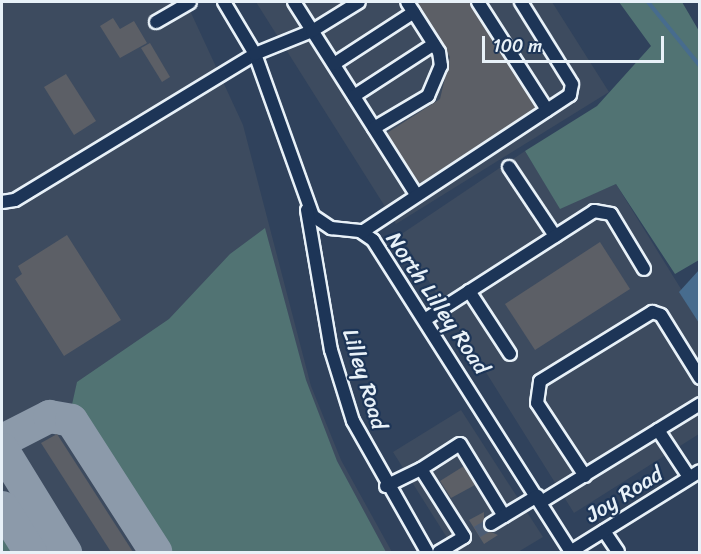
<!DOCTYPE html>
<style>
body{margin:0}
#map{position:relative;width:701px;height:554px;overflow:hidden;background:#30425c;font-family:Sriracha,sans-serif}
div>[style]{position:absolute}
[style*='--x']{left:calc(var(--x)*1px);top:calc(var(--y)*1px);width:calc(var(--w)*1px);rotate:calc(var(--a)*1deg)}
.built>*{inset:0;background:#3d4b5f}
.green>*{inset:0;background:#517373}
.water>*{inset:0;background:#476c8e}
.stream>*{height:4px;margin:-2px;padding:0 2px;transform-origin:2px;border-radius:2px;background:#476c8e}
.taxiway>*{height:33px;margin:-16.5px;padding:0 16.5px;transform-origin:16.5px;border-radius:16.5px;background:#8c9aaa}
.building>*{inset:0;background:#5c5f66}
.minor-tunnel>*{height:12px;margin-top:-6px;transform-origin:0;background:repeating-linear-gradient(90deg,#4c5c73 0 12px,transparent 0 18px)}
.roads{filter:drop-shadow(2px 0 #e8f1f8) drop-shadow(-2px 0 #e8f1f8) drop-shadow(0 2px #e8f1f8) drop-shadow(0 -2px #e8f1f8)}
.minor>*{height:12px;margin:-6px;padding:0 6px;transform-origin:6px;border-radius:6px;background:#1d3557}
span{translate:-50% -50%;white-space:nowrap;text-align:center;line-height:1.15;-webkit-text-stroke:4.5px #1d3557;paint-order:stroke}
.street-label{font-size:22px;color:#e8f1f8}
.frame{position:absolute;inset:0;border:3px solid #e8f1f8;pointer-events:none}
.scale{position:absolute;left:482px;top:36px;width:182px;height:27px;box-sizing:border-box;border:3px solid #e8f1f8;border-top:0;padding-left:8px;font-size:18px;line-height:21px;white-space:nowrap;color:#e8f1f8;-webkit-text-stroke:4px #1d3557;paint-order:stroke}
</style>
<div id="map">
<div class="built">
<i style="clip-path:polygon(2px 2px,186px 2px,243px 125px,311px 386px,341px 460px,392px 552px,2px 552px)"></i>
<i style="clip-path:polygon(256px 2px,552px 2px,609px 92px,396px 224px)"></i>
<i style="clip-path:polygon(525px 151px,560px 208px,616px 184px,699px 318px,699px 434px,574px 513px,400px 235px)"></i>
<i style="clip-path:polygon(461px 410px,543px 537px,518px 552px,456px 552px,393px 452px)"></i>
</div>
<div class="green">
<i style="clip-path:polygon(619px 2px,682px 2px,699px 31px,699px 260px,675px 274px,616px 184px,560px 209px,525px 151px,597px 106px,651px 46px)"></i>
<i style="clip-path:polygon(265px 228px,306px 380px,337px 461px,386px 552px,163px 552px,71px 409px,77px 382px,169px 319px,230px 254px)"></i>
<i style="clip-path:polygon(2px 523px,20px 552px,2px 552px)"></i>
</div>
<div class="water">
<i style="clip-path:polygon(699px 270px,699px 323px,679px 292px)"></i>
</div>
<div class="stream">
<i style="--x:648;--y:2;--w:82;--a:50.9"></i>
</div>
<div class="taxiway">
<i style="--x:2;--y:440;--w:53;--a:-27.1"></i>
<i style="--x:49;--y:416;--w:22;--a:10"></i>
<i style="--x:71;--y:420;--w:156;--a:57.3"></i>
<i style="--x:2;--y:449;--w:121;--a:58.5"></i>
<i style="--x:2;--y:507;--w:53;--a:58.1"></i>
</div>
<div class="building">
<i style="clip-path:polygon(416px 2px,470px 2px,536px 108px,419px 184px,387px 133px,440px 99px,450px 57px)"></i>
<i style="clip-path:polygon(113px 18px,120px 29px,134px 21px,147px 43px,120px 58px,100px 26px)"></i>
<i style="clip-path:polygon(150px 43px,170px 77px,162px 82px,141px 48px)"></i>
<i style="clip-path:polygon(66px 74px,96px 121px,74px 135px,44px 87px)"></i>
<i style="clip-path:polygon(67px 235px,121px 320px,64px 356px,15px 279px,22px 274px,18px 266px)"></i>
<i style="clip-path:polygon(600px 242px,630px 289px,535px 350px,505px 304px)"></i>
<i style="clip-path:polygon(57px 434px,133px 552px,111px 552px,41px 443px)"></i>
<i style="clip-path:polygon(464px 466px,475px 485px,451px 498px,440px 481px)"></i>
<i style="clip-path:polygon(484px 512px,484px 529px,498px 535px,484px 544px,469px 520px)"></i>
</div>
<div class="minor-tunnel">
<i style="--x:477;--y:532;--w:16;--a:-30"></i>
</div>
<div class="roads">
<div class="minor">
<i style="--x:224;--y:2;--w:61;--a:59.2"></i>
<i style="--x:255;--y:54;--w:172;--a:70.3"></i>
<i style="--x:313;--y:216;--w:22;--a:34"></i>
<i style="--x:331;--y:228;--w:29;--a:6"></i>
<i style="--x:360;--y:231;--w:16;--a:35"></i>
<i style="--x:373;--y:240;--w:370;--a:57.6"></i>
<i style="--x:294;--y:2;--w:227;--a:57.6"></i>
<i style="--x:478;--y:2;--w:128;--a:57.4"></i>
<i style="--x:156;--y:22;--w:39;--a:-30"></i>
<i style="--x:334;--y:64;--w:95;--a:-33"></i>
<i style="--x:354;--y:96;--w:95;--a:-33"></i>
<i style="--x:374;--y:128;--w:63;--a:-30.7"></i>
<i style="--x:428;--y:96;--w:33;--a:-67"></i>
<i style="--x:441;--y:66;--w:14;--a:-98"></i>
<i style="--x:439;--y:52;--w:59;--a:-122.6"></i>
<i style="--x:509;--y:167;--w:83;--a:56.3"></i>
<i style="--x:2;--y:202;--w:13;--a:-9"></i>
<i style="--x:15;--y:200;--w:281;--a:-31.3"></i>
<i style="--x:255;--y:54;--w:61;--a:-22"></i>
<i style="--x:312;--y:31;--w:55;--a:-31.7"></i>
<i style="--x:307;--y:210;--w:142;--a:80.3"></i>
<i style="--x:331;--y:350;--w:74;--a:72.8"></i>
<i style="--x:353;--y:421;--w:150;--a:60.5"></i>
<i style="--x:362;--y:232;--w:249;--a:-33.4"></i>
<i style="--x:570;--y:95;--w:11;--a:-80"></i>
<i style="--x:572;--y:84;--w:97;--a:-121.9"></i>
<i style="--x:469;--y:291;--w:75;--a:56.9"></i>
<i style="--x:426;--y:319;--w:200;--a:-32.7"></i>
<i style="--x:594;--y:211;--w:17;--a:10"></i>
<i style="--x:611;--y:214;--w:64;--a:59"></i>
<i style="--x:658;--y:430;--w:56;--a:56.6"></i>
<i style="--x:585;--y:476;--w:87;--a:-123.3"></i>
<i style="--x:537;--y:403;--w:22;--a:-82"></i>
<i style="--x:540;--y:381;--w:132;--a:-31.6"></i>
<i style="--x:652;--y:312;--w:9;--a:18"></i>
<i style="--x:661;--y:315;--w:74;--a:58.2"></i>
<i style="--x:386;--y:486;--w:39;--a:-26"></i>
<i style="--x:541;--y:502;--w:187;--a:-31.6"></i>
<i style="--x:491;--y:524;--w:15;--a:-32"></i>
<i style="--x:604;--y:531;--w:25;--a:56"></i>
<i style="--x:439;--y:552;--w:29;--a:-31"></i>
<i style="--x:464;--y:537;--w:80;--a:-122.3"></i>
<i style="--x:421;--y:469;--w:46;--a:-32.7"></i>
<i style="--x:460;--y:444;--w:84;--a:58.6"></i>
<i style="--x:504;--y:516;--w:39;--a:-31"></i>
<i style="--x:570;--y:552;--w:153;--a:-31.9"></i>
</div>
</div>
<div class="street-label">
<span style="left:438px;top:303px;rotate:56deg">North Lilley Road</span>
<span style="left:365px;top:379px;rotate:73deg">Lilley Road</span>
<span style="left:624px;top:494px;rotate:-32deg">Joy Road</span>
</div>
<div class="frame"></div>
<div class="scale">100 m</div>
</div>
